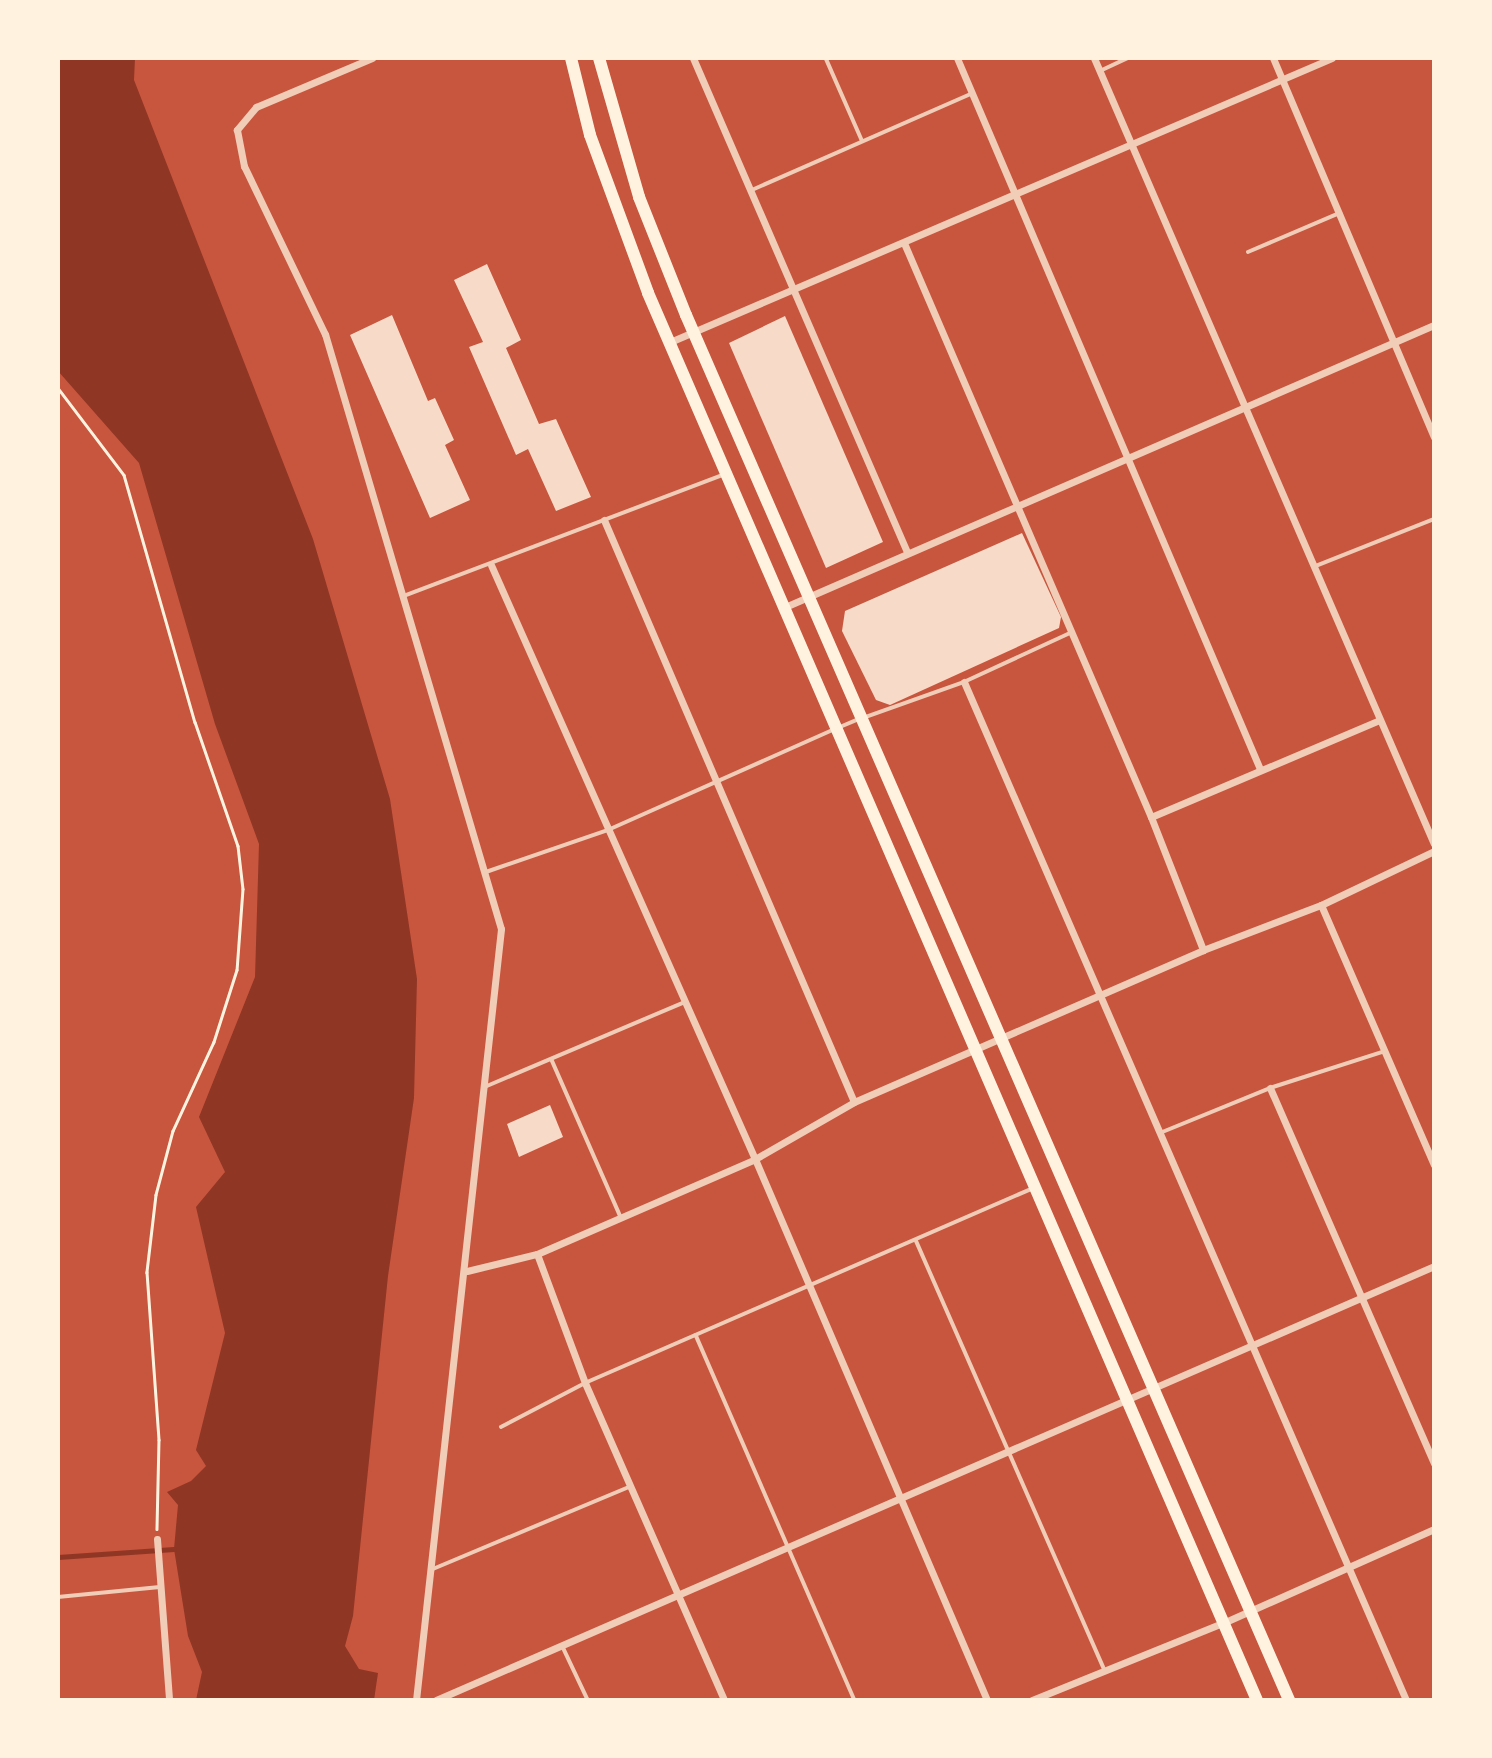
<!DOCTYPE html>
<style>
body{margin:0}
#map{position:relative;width:1492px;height:1758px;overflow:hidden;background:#c8553d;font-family:Helvetica,sans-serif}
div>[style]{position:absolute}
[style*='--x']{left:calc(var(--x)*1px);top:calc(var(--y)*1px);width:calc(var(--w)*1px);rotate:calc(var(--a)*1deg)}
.water>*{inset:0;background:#8f3625}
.stream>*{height:5px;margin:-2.5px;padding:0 2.5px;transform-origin:2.5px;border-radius:2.5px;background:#8f3625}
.building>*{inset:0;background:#f7dbc8}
.path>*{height:2.5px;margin:-1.25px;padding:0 1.25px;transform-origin:1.25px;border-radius:1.25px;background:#fff3e0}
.service>*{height:3.5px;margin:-1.75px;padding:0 1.75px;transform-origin:1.75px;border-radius:1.75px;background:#f1ccb7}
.minor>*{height:7px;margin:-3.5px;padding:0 3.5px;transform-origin:3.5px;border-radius:3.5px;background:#f1ccb7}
.primary>*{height:12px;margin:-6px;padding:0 6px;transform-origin:6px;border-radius:6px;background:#fff3e0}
span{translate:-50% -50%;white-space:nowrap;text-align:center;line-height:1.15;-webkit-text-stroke:5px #fff3e0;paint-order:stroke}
.frame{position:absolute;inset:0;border:60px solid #fff3e0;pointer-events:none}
</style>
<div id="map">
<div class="water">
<i style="clip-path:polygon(58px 58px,135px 58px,134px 80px,313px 539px,390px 799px,417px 979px,414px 1098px,388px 1276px,353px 1616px,345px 1646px,359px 1669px,378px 1673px,374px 1700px,196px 1700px,202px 1672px,188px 1636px,174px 1549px,178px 1505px,167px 1492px,191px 1481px,206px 1466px,196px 1450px,225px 1333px,196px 1207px,225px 1172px,199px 1117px,255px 977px,259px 844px,215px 724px,139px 463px,58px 371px)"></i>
</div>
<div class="stream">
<i style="--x:58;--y:1557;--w:116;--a:-3.9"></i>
</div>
<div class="building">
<i style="clip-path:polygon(487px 264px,521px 340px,506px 348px,539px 424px,556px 419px,591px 497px,556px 511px,528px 449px,516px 455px,469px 347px,483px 342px,454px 280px)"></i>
<i style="clip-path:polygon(392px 315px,428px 401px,435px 398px,454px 440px,445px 445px,470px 500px,430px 518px,350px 335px)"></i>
<i style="clip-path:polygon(785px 316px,883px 542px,826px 568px,729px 343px)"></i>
<i style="clip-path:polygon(1022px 533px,1061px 617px,1059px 628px,890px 705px,876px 700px,842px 631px,845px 611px)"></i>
<i style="clip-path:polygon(550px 1105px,563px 1137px,519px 1157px,507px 1124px)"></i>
</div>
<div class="path">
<i style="--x:58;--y:388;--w:109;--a:52.8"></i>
<i style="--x:124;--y:475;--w:257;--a:74"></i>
<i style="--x:195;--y:722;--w:131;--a:70.9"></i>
<i style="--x:238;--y:846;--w:43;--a:83.4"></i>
<i style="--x:243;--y:889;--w:81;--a:94.2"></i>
<i style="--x:237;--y:970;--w:76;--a:107.7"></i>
<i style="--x:214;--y:1042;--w:98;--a:114.7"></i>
<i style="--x:173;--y:1131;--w:66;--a:104.9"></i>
<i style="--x:156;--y:1195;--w:78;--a:96.7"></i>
<i style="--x:147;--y:1272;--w:168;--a:85.9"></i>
<i style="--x:159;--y:1440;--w:89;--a:91.3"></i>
</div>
<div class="service">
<i style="--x:826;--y:58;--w:90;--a:66.3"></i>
<i style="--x:1100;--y:71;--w:31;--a:-25"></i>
<i style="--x:752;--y:190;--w:239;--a:-23.7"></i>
<i style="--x:1248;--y:252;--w:100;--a:-23"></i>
<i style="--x:1316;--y:566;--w:127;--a:-21.7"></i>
<i style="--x:404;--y:596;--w:340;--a:-20.8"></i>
<i style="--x:866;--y:717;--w:104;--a:-19.7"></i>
<i style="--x:964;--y:682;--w:117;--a:-24.8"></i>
<i style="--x:840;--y:727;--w:21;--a:-23"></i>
<i style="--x:486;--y:872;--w:129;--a:-19"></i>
<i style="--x:608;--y:830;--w:246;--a:-24"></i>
<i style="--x:552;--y:1060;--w:171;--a:66.3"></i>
<i style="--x:487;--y:1086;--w:213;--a:-23"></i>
<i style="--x:1160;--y:1133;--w:119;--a:-22.2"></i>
<i style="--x:1270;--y:1088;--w:121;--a:-17.8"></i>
<i style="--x:916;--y:1240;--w:467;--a:66.3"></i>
<i style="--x:696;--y:1335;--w:398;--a:66.5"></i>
<i style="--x:501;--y:1427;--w:95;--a:-27.6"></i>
<i style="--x:585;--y:1383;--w:489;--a:-23.5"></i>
<i style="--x:433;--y:1569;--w:212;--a:-22.7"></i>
<i style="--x:58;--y:1597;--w:102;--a:-5.6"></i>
<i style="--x:563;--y:1647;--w:59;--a:64.7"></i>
</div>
<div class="minor">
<i style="--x:372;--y:58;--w:126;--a:157.1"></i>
<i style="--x:256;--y:107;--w:30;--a:130"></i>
<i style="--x:237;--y:130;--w:37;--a:79"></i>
<i style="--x:244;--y:166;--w:187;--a:64.3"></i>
<i style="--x:325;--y:334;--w:620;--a:73.52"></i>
<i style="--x:501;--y:929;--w:776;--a:96.29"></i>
<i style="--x:693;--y:58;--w:538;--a:66.58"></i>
<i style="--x:957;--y:58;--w:773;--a:66.92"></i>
<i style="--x:1094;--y:58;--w:856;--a:66.61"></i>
<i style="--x:1273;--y:58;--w:412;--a:67"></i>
<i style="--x:904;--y:243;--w:625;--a:66.72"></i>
<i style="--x:1151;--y:817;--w:143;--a:68.6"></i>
<i style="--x:670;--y:342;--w:720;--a:-23.22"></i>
<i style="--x:604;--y:520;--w:633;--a:66.75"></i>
<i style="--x:491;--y:565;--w:650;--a:66.04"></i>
<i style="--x:755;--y:1159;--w:589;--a:66.79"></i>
<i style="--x:785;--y:607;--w:708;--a:-23.49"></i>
<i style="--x:964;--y:682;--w:1110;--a:66.53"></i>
<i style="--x:1151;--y:817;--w:248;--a:-23"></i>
<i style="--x:1321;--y:905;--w:283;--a:66.5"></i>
<i style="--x:1270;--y:1088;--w:410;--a:66.4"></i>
<i style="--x:537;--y:1254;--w:138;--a:69.6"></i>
<i style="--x:585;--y:1383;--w:346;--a:66.3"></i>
<i style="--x:467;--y:1271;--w:72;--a:-13.7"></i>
<i style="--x:537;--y:1254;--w:238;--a:-23.5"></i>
<i style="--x:755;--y:1159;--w:114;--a:-29.9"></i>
<i style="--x:854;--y:1102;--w:381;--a:-23.5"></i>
<i style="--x:1203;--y:950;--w:126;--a:-20.9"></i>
<i style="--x:1321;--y:905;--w:125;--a:-25.5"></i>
<i style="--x:157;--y:1539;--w:161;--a:85.7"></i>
<i style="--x:436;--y:1700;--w:1088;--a:-23.5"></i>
<i style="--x:1032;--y:1700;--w:206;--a:-22"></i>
<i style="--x:1223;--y:1623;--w:231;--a:-24"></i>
</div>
<div class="primary">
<i style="--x:571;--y:58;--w:79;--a:76.1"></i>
<i style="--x:590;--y:135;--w:168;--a:69.8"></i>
<i style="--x:648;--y:293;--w:1533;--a:66.6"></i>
<i style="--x:599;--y:58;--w:145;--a:73.9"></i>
<i style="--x:639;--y:197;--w:127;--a:68.3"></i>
<i style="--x:686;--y:315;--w:1511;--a:66.47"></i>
</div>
<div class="frame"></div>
</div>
